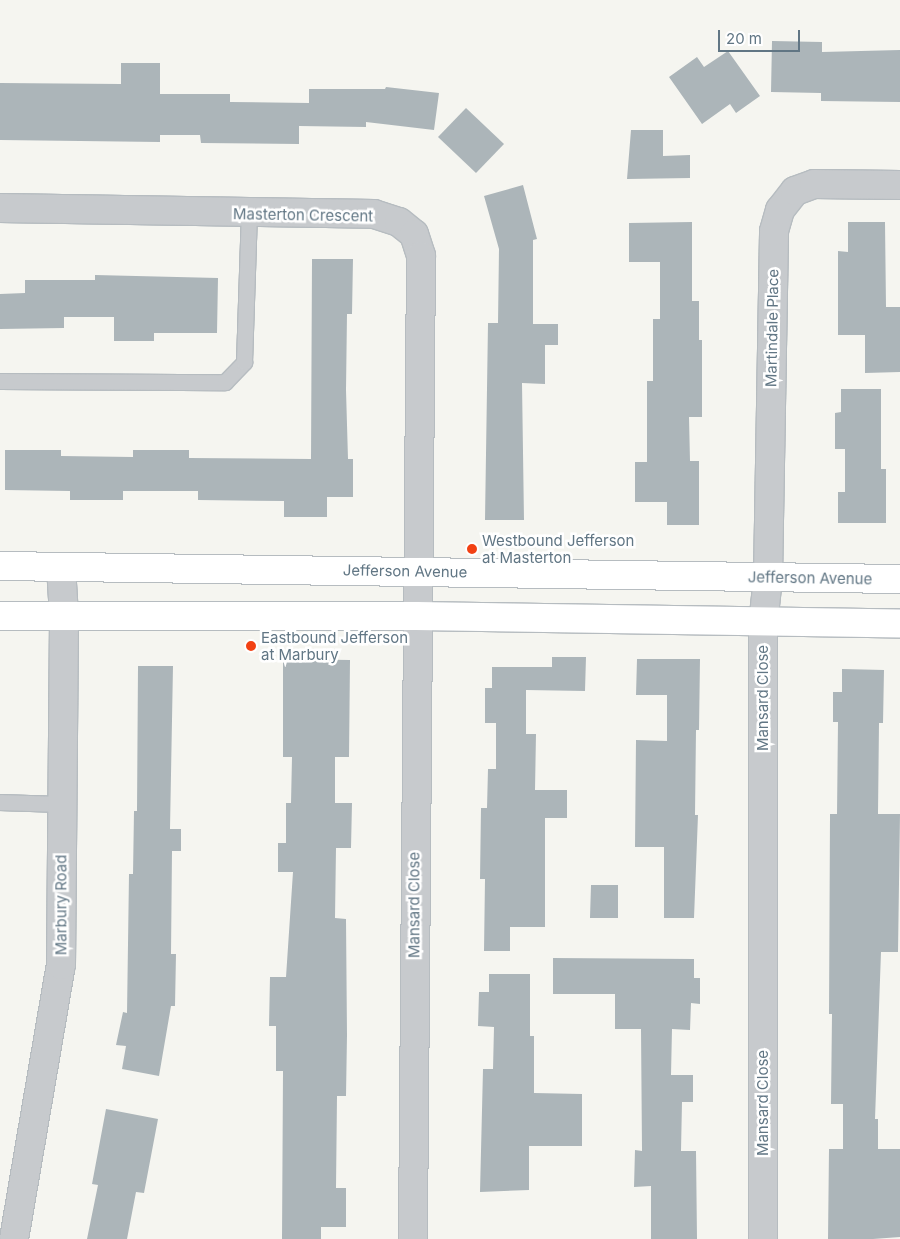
<!DOCTYPE html>
<style>
body{margin:0}
#map{position:relative;width:900px;height:1239px;overflow:hidden;background:#f5f5f0;font-family:Inter,sans-serif}
div>[style]{position:absolute}
[style*='--x']{left:calc(var(--x)*1px);top:calc(var(--y)*1px);width:calc(var(--w)*1px);rotate:calc(var(--a)*1deg)}
.building>*{inset:0;background:#acb5b9}
.roads{filter:drop-shadow(1px 0 #b6bcc0) drop-shadow(-1px 0 #b6bcc0) drop-shadow(0 1px #b6bcc0) drop-shadow(0 -1px #b6bcc0)}
.lane>*{height:15px;margin:-7.5px;padding:0 7.5px;transform-origin:7.5px;border-radius:7.5px;background:#c7cacd}
.street>*{height:28px;margin:-14px;padding:0 14px;transform-origin:14px;border-radius:14px;background:#c7cacd}
.secondary>*{height:28px;margin:-14px;padding:0 14px;transform-origin:14px;border-radius:14px;background:#fff}
.dots>*{width:14px;height:14px;translate:-50% -50%;box-sizing:border-box;border:2px solid #fff;border-radius:50%}
span{translate:-50% -50%;white-space:nowrap;text-align:center;line-height:1.15;-webkit-text-stroke:5px #fff;paint-order:stroke}
.street-label{font-size:15px;color:#617684}
.poi-label{font-size:15px;color:#617684}
.left{translate:0 -50%;text-align:left}
.scale{position:absolute;left:718px;top:30px;width:82px;height:22px;box-sizing:border-box;border:2px solid #617684;border-top:0;padding-left:6px;font-size:15px;line-height:18px;white-space:nowrap;color:#617684;-webkit-text-stroke:4px #fff;paint-order:stroke}
</style>
<div id="map">
<div class="building">
<i style="clip-path:polygon(772px 41px,822px 42px,822px 52px,900px 50px,900px 102px,821px 101px,821px 93px,771px 92px)"></i>
<i style="clip-path:polygon(728px 51px,760px 96px,736px 113px,730px 104px,702px 124px,669px 77px,697px 57px,704px 67px)"></i>
<i style="clip-path:polygon(121px 63px,160px 63px,160px 94px,230px 94px,230px 102px,309px 103px,309px 89px,385px 89px,386px 87px,439px 93px,434px 130px,366px 122px,366px 127px,299px 126px,299px 144px,201px 143px,200px 135px,160px 135px,160px 142px,0 140px,0 83px,121px 84px)"></i>
<i style="clip-path:polygon(466px 108px,504px 144px,476px 173px,438px 137px)"></i>
<i style="clip-path:polygon(631px 130px,663px 130px,663px 156px,690px 155px,690px 178px,627px 179px)"></i>
<i style="clip-path:polygon(523px 185px,537px 239px,533px 240px,533px 324px,558px 324px,558px 345px,545px 345px,545px 384px,522px 383px,524px 520px,485px 520px,488px 323px,498px 323px,499px 249px,484px 196px)"></i>
<i style="clip-path:polygon(692px 222px,692px 301px,699px 301px,699px 340px,702px 340px,702px 417px,689px 417px,690px 461px,699px 461px,699px 525px,667px 525px,667px 502px,635px 502px,635px 462px,647px 462px,647px 381px,653px 381px,653px 319px,660px 319px,660px 262px,629px 262px,629px 223px)"></i>
<i style="clip-path:polygon(848px 222px,885px 222px,886px 307px,900px 307px,900px 372px,865px 373px,865px 335px,838px 335px,838px 251px,848px 252px)"></i>
<i style="clip-path:polygon(312px 259px,353px 259px,352px 314px,347px 314px,346px 390px,348px 459px,353px 459px,353px 497px,327px 497px,327px 517px,284px 517px,284px 501px,198px 500px,198px 491px,123px 491px,123px 500px,70px 500px,70px 491px,5px 490px,5px 450px,61px 450px,61px 456px,133px 457px,133px 450px,189px 450px,189px 458px,311px 459px)"></i>
<i style="clip-path:polygon(95px 275px,218px 278px,217px 333px,154px 333px,154px 341px,114px 341px,114px 317px,64px 317px,64px 328px,0 329px,0 294px,25px 293px,25px 280px,95px 280px)"></i>
<i style="clip-path:polygon(841px 389px,881px 389px,881px 469px,886px 469px,886px 523px,838px 523px,838px 492px,845px 492px,845px 449px,835px 449px,835px 413px,841px 412px)"></i>
<i style="clip-path:polygon(552px 657px,586px 657px,585px 691px,526px 690px,526px 734px,536px 734px,535px 790px,567px 790px,567px 818px,545px 818px,545px 927px,510px 927px,510px 951px,484px 951px,485px 879px,480px 879px,481px 808px,487px 808px,488px 769px,496px 769px,496px 723px,485px 723px,485px 688px,492px 688px,492px 667px,552px 667px)"></i>
<i style="clip-path:polygon(283px 659px,350px 660px,349px 757px,335px 757px,335px 803px,352px 803px,351px 848px,336px 848px,335px 918px,346px 919px,347px 1035px,346px 1096px,337px 1096px,336px 1188px,346px 1188px,346px 1227px,321px 1227px,321px 1239px,282px 1239px,283px 1071px,276px 1071px,276px 1026px,269px 1026px,270px 977px,286px 977px,293px 872px,278px 872px,278px 843px,286px 843px,286px 803px,291px 803px,292px 757px,283px 757px)"></i>
<i style="clip-path:polygon(637px 659px,700px 659px,699px 730px,696px 730px,695px 815px,698px 815px,694px 918px,664px 918px,664px 847px,635px 847px,636px 740px,667px 741px,667px 695px,636px 695px)"></i>
<i style="clip-path:polygon(138px 666px,173px 666px,170px 829px,181px 829px,181px 851px,172px 851px,171px 954px,176px 954px,175px 1006px,171px 1006px,159px 1076px,122px 1069px,126px 1046px,116px 1045px,123px 1012px,127px 1013px,129px 874px,133px 874px,134px 811px,137px 811px)"></i>
<i style="clip-path:polygon(842px 669px,884px 670px,883px 723px,879px 723px,878px 814px,900px 814px,898px 952px,881px 952px,875px 1119px,878px 1119px,878px 1149px,900px 1149px,900px 1237px,873px 1239px,828px 1239px,829px 1149px,843px 1149px,843px 1104px,831px 1104px,832px 1014px,829px 1014px,830px 814px,837px 814px,838px 722px,833px 722px,833px 692px,842px 692px)"></i>
<i style="clip-path:polygon(591px 885px,618px 885px,618px 918px,590px 918px)"></i>
<i style="clip-path:polygon(553px 958px,694px 959px,694px 978px,700px 978px,700px 1004px,691px 1003px,690px 1030px,672px 1029px,671px 1075px,693px 1075px,693px 1102px,682px 1102px,681px 1151px,696px 1151px,697px 1239px,651px 1239px,651px 1186px,634px 1187px,635px 1150px,642px 1151px,641px 1029px,615px 1029px,615px 994px,553px 994px)"></i>
<i style="clip-path:polygon(489px 974px,530px 974px,530px 1036px,534px 1036px,534px 1093px,582px 1094px,582px 1146px,529px 1146px,529px 1190px,480px 1192px,483px 1069px,493px 1069px,494px 1027px,478px 1026px,479px 992px,489px 992px)"></i>
<i style="clip-path:polygon(106px 1109px,158px 1119px,144px 1193px,136px 1192px,127px 1239px,87px 1239px,98px 1185px,92px 1184px)"></i>
</div>
<div class="roads">
<div class="lane">
<i style="--x:0;--y:381;--w:225;--a:0.3"></i>
<i style="--x:225;--y:382;--w:28;--a:-46"></i>
<i style="--x:244;--y:362;--w:148;--a:-88.1"></i>
<i style="--x:0;--y:802;--w:61;--a:1.9"></i>
</div>
<div class="street">
<i style="--x:0;--y:208;--w:374;--a:0.9"></i>
<i style="--x:374;--y:214;--w:26;--a:18"></i>
<i style="--x:399;--y:222;--w:19;--a:39"></i>
<i style="--x:414;--y:234;--w:23;--a:72"></i>
<i style="--x:421;--y:256;--w:983;--a:90.47"></i>
<i style="--x:14;--y:1239;--w:278;--a:-80.3"></i>
<i style="--x:61;--y:965;--w:350;--a:-89.5"></i>
<i style="--x:64;--y:615;--w:48;--a:-93.6"></i>
<i style="--x:763;--y:1239;--w:615;--a:-90"></i>
<i style="--x:763;--y:624;--w:46;--a:-83.8"></i>
<i style="--x:768;--y:578;--w:347;--a:-89"></i>
<i style="--x:774;--y:231;--w:22;--a:-74"></i>
<i style="--x:780;--y:210;--w:24;--a:-52"></i>
<i style="--x:795;--y:191;--w:20;--a:-20"></i>
<i style="--x:814;--y:184;--w:86;--a:0.7"></i>
</div>
<div class="secondary">
<i style="--x:0;--y:566;--w:900;--a:0.83"></i>
<i style="--x:0;--y:616;--w:416;--a:0"></i>
<i style="--x:416;--y:616;--w:484;--a:0.9"></i>
</div>
</div>
<div class="dots">
<i style="left:472px;top:549px;background:#f24113"></i>
<i style="left:251px;top:646px;background:#f24113"></i>
</div>
<div class="street-label">
<span style="left:303px;top:215px;rotate:1deg">Masterton Crescent</span>
<span style="left:772px;top:328px;rotate:-89deg">Martindale Place</span>
<span style="left:405px;top:571px;rotate:1deg">Jefferson Avenue</span>
<span style="left:810px;top:578px;rotate:1deg">Jefferson Avenue</span>
<span style="left:763px;top:698px;rotate:-90deg">Mansard Close</span>
<span style="left:61px;top:905px;rotate:-90deg">Marbury Road</span>
<span style="left:414px;top:905px;rotate:-90deg">Mansard Close</span>
<span style="left:763px;top:1103px;rotate:-90deg">Mansard Close</span>
</div>
<div class="poi-label">
<span class="left" style="left:482px;top:549px">Westbound Jefferson<br>at Masterton</span>
<span class="left" style="left:261px;top:646px">Eastbound Jefferson<br>at Marbury</span>
</div>
<div class="scale">20 m</div>
</div>
